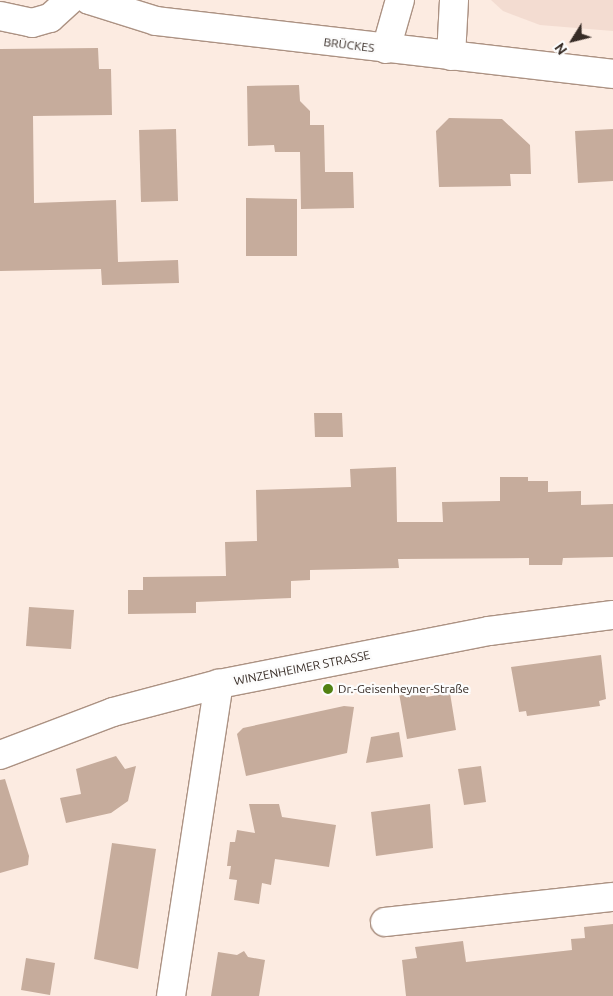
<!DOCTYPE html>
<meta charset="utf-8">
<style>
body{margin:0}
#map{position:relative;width:613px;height:996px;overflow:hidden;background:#fcebe1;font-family:Ubuntu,sans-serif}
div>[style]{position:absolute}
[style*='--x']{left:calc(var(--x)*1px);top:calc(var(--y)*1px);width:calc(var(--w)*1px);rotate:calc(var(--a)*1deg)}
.commercial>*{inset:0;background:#f3dcd1}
.building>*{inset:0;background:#c6ac9c}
.roads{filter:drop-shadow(1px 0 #ac9283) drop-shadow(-1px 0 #ac9283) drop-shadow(0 1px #ac9283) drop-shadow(0 -1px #ac9283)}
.minor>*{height:28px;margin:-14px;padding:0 14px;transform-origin:14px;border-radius:14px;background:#fff}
.major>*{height:28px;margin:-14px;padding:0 14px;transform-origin:14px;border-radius:14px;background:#fff}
.dots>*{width:14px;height:14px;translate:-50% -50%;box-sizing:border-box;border:2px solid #fcfcfc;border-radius:50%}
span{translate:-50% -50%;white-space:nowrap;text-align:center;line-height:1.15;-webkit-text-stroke:4.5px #fcfcfc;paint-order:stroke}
.street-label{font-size:12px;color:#372c26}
.poi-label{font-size:12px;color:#372c26}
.left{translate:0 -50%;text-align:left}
.north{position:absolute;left:548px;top:15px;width:50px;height:50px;-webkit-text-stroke:4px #fcfcfc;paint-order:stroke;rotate:234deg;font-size:14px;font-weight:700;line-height:20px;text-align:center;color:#372c26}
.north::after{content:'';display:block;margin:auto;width:18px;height:22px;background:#372c26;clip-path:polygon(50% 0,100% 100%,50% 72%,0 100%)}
</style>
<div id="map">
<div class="commercial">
<i style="clip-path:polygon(491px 0,613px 0,613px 31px,540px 25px,503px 11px)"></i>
</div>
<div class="building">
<i style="clip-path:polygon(98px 48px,99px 69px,111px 69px,112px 115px,33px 116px,34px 203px,116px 200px,118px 262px,178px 260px,179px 283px,102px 285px,101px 269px,0 271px,0 49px)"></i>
<i style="clip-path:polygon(299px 85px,300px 101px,310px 111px,310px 125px,324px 125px,325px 172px,353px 172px,354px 208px,301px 209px,300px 152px,275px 152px,274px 145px,248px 146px,247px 86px)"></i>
<i style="clip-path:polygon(449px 118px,502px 119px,530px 145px,531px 174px,510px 174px,511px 186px,439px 187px,436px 131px)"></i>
<i style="clip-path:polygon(176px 129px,178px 201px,141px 202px,139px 130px)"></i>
<i style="clip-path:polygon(613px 129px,613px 181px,578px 183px,575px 131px)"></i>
<i style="clip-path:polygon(246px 198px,297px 199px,297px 256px,246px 256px)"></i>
<i style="clip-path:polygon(314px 413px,342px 413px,343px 437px,315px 437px)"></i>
<i style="clip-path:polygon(396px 467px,397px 522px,443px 522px,442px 502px,500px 501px,500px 477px,528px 477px,528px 481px,548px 481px,548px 492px,581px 491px,581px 505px,613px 504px,613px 557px,563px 558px,562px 565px,529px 565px,529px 558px,398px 559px,399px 568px,310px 570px,310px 580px,291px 581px,291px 598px,196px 602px,196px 613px,128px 614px,128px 590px,143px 590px,143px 577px,226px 576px,225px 542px,257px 541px,256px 490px,351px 487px,350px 469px)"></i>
<i style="clip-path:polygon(29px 607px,74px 610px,71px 649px,26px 646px)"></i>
<i style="clip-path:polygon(601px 655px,606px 699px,599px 701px,600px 706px,527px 716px,526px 711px,519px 712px,511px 667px)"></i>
<i style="clip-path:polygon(424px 689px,426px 697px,450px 693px,456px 730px,407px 739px,399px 693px)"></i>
<i style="clip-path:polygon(344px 706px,354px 707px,347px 753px,246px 776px,237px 734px,243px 728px)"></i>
<i style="clip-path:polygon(399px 732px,403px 757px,366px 763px,371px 737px)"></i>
<i style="clip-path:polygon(116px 756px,125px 769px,136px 766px,128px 801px,111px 813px,66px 823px,60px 798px,81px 794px,76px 769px)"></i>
<i style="clip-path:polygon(481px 766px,486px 802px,464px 805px,458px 769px)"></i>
<i style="clip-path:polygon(5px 779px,29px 856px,28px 865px,0 873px,0 780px)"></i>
<i style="clip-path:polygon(249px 804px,279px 804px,282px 817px,336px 825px,329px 867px,275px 859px,271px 885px,262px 883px,259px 904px,234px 900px,237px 880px,229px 879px,231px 866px,227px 866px,230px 842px,235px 842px,237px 830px,255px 833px)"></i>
<i style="clip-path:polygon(430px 804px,433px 848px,376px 856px,371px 812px)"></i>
<i style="clip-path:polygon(112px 843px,156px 849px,138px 969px,94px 959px)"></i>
<i style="clip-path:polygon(613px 924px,613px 996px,406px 996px,402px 960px,417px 958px,415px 947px,463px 941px,466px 962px,572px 950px,571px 939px,585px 938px,584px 927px)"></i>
<i style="clip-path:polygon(244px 951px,248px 957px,265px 960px,259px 996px,211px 996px,218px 952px,237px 955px)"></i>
<i style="clip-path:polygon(26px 958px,55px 963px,50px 995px,21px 990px)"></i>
</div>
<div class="roads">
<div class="minor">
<i style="--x:386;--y:49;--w:51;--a:-74.1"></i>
<i style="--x:451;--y:56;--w:56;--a:-86.9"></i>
<i style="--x:0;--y:755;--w:121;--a:-20.8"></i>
<i style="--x:113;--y:712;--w:110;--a:-14.8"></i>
<i style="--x:219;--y:684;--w:275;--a:-11.1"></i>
<i style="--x:489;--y:631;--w:125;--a:-7.4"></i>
<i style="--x:385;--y:922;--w:229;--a:-6.3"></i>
<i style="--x:171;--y:996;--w:316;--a:-81.3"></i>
</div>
<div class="major">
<i style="--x:89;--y:0;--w:70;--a:17.4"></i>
<i style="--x:156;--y:21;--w:460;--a:6.6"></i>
<i style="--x:0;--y:16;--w:33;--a:12"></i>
<i style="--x:32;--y:23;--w:19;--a:-16"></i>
<i style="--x:50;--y:18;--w:27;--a:-42"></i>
</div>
</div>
<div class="dots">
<i style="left:328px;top:689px;background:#518112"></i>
</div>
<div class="street-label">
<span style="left:349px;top:45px;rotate:7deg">BRÜCKES</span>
<span style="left:302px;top:668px;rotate:-11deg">WINZENHEIMER STRASSE</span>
</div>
<div class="poi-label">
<span class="left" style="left:338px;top:689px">Dr.-Geisenheyner-Straße</span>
</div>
<div class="north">N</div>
</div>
